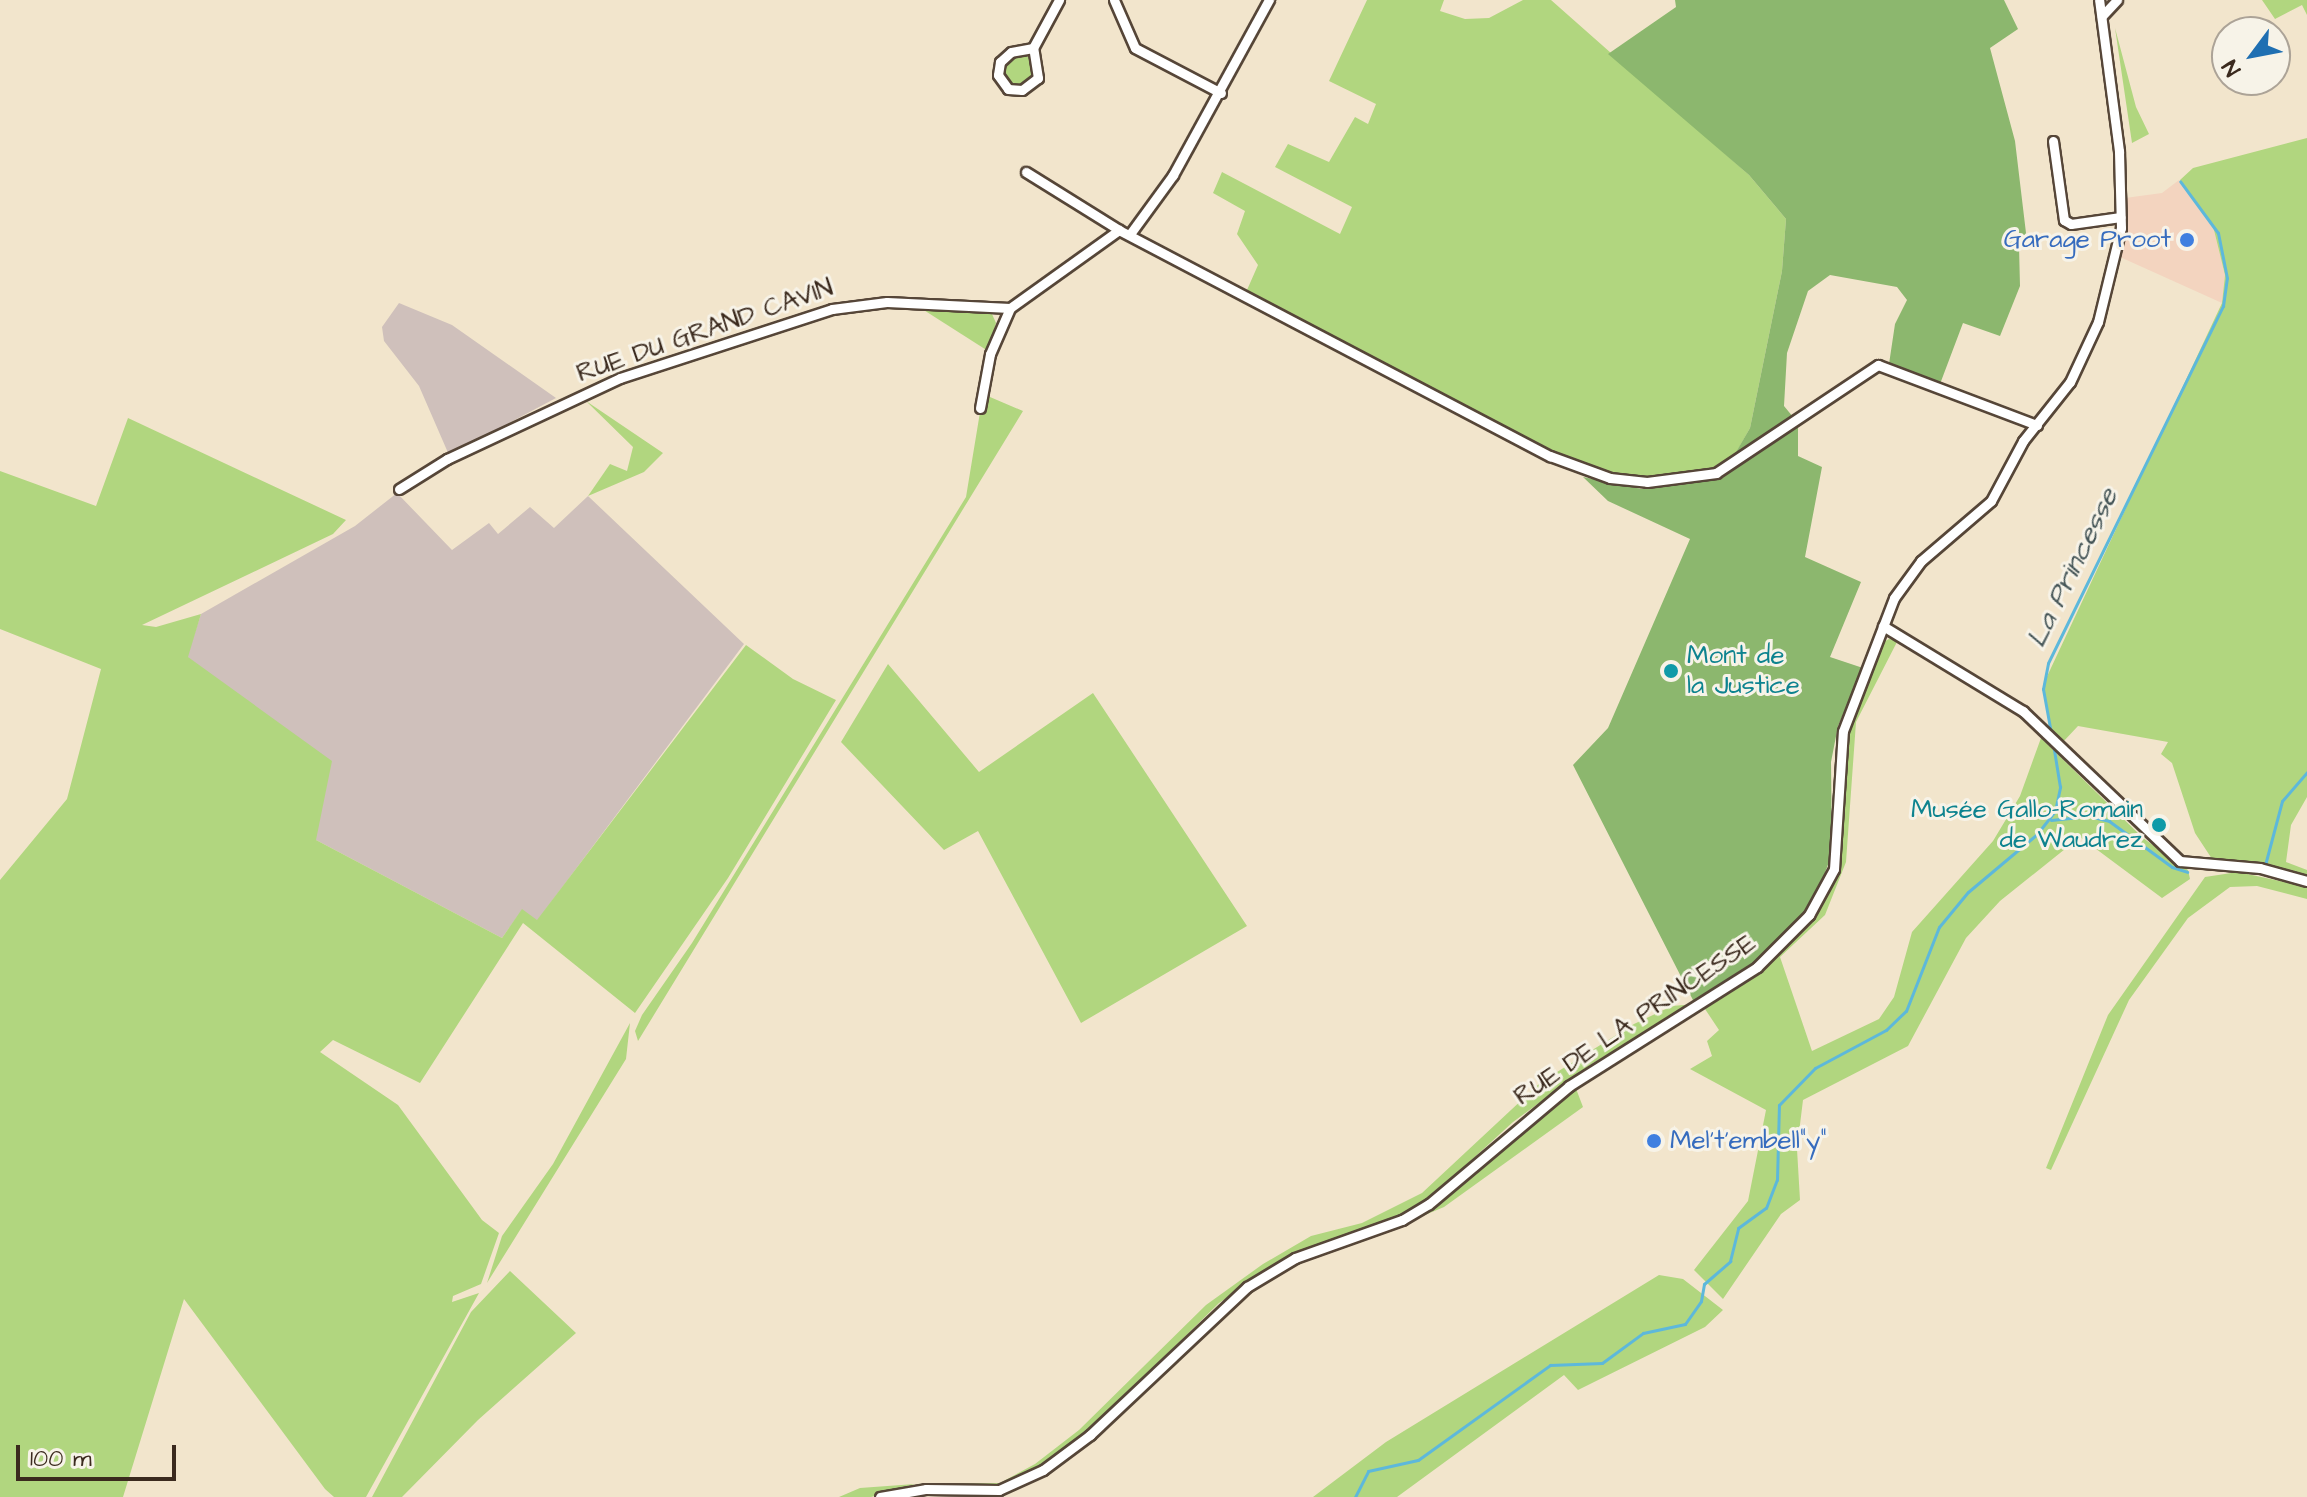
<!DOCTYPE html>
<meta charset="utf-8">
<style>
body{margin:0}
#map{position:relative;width:2307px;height:1497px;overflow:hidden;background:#f2e5cc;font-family:"Architects Daughter",sans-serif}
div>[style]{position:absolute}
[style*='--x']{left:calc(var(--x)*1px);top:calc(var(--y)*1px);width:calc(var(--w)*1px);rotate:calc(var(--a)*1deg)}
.built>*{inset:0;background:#f3d4bf}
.industrial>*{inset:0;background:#cfc0bb}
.green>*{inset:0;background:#b1d67f}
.round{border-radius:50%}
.forest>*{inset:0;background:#8cb76e}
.stream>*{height:3px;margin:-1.5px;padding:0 1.5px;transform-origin:1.5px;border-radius:1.5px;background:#5db8db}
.roads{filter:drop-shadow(2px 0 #564638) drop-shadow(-2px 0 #564638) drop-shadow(0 2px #564638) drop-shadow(0 -2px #564638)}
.minor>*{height:9px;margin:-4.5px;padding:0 4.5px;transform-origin:4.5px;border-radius:4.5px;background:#fff}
.dots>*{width:22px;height:22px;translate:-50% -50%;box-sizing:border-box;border:4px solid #f7f3e8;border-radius:50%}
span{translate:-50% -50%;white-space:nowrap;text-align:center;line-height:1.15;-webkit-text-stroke:6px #f7f3e8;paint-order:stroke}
.shop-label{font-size:26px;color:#366cbe}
.right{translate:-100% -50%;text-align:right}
.left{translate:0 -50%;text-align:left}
.street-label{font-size:26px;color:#3b2a1e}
.culture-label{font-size:26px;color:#0d838f}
.water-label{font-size:28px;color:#455557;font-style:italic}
.north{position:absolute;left:2211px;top:16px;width:80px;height:80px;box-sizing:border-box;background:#f7f3e8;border:2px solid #aca397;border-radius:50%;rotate:238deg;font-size:22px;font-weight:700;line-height:32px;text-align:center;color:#3b2a1e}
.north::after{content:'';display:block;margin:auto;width:28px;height:36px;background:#1f6fb2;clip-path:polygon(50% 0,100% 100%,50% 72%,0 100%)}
.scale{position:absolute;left:16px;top:1445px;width:160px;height:36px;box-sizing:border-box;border:4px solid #3b2a1e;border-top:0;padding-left:10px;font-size:24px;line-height:28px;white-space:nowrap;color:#3b2a1e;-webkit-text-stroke:6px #f7f3e8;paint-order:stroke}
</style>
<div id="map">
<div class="built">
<i style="clip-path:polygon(2179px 180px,2213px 226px,2225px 275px,2222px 303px,2120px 257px,2125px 198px,2162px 193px)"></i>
</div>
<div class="industrial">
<i style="clip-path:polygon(399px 303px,452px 325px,556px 398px,449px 455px,419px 386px,384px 341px,382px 327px)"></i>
<i style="clip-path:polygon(397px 493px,452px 550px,489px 523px,498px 534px,530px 507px,554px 528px,588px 496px,744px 644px,537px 921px,522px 910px,502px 938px,316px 840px,187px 656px,201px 614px,355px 526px)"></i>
</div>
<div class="green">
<i style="clip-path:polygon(1367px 0,1444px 0,1440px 11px,1465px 19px,1489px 18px,1523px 0,1551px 0,1749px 175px,1786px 219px,1782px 271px,1750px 428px,1729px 465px,1665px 478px,1615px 477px,1575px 463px,1247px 290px,1258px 265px,1237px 234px,1245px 211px,1213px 193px,1222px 172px,1340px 234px,1352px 207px,1275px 167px,1288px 144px,1329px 162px,1355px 117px,1368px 124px,1376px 104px,1329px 81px)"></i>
<i style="clip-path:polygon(2262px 0,2307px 0,2307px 15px,2302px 5px,2275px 19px)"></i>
<i style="clip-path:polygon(2115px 28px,2136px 107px,2149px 134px,2132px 143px)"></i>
<i class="round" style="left:1003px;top:54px;width:32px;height:32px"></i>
<i style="clip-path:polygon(2307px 138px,2307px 797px,2291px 825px,2286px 862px,2307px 870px,2307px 878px,2291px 872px,2214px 862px,2195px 833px,2172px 763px,2161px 754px,2168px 742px,2078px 726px,2062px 743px,2050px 733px,2043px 685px,2222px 303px,2225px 275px,2213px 226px,2180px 180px,2193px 168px)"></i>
<i style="clip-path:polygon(919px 307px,992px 314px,996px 323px,988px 351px)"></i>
<i style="clip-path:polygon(983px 394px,1023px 411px,638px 1041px,635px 1031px,642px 1015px,692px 943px,966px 497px)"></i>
<i style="clip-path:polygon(586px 401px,663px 453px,644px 472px,588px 496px,610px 464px,627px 471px,633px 447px)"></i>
<i style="clip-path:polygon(128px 418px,346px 520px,333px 534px,142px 625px,156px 627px,201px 614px,188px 657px,332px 761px,316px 840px,502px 938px,522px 909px,537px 920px,746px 645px,793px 679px,836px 700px,728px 878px,635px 1013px,523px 923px,420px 1083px,333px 1040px,320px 1052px,398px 1105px,482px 1220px,499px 1233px,481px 1284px,453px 1296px,452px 1302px,479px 1293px,366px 1497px,334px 1497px,325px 1489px,184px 1299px,123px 1497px,0 1497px,0 880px,67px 799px,101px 669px,0 629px,0 471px,96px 506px)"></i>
<i style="clip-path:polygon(1889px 639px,1898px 640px,1856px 722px,1846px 862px,1825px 915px,1780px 957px,1812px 1051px,1879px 1019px,1894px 997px,1912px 932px,1993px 841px,2020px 796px,2041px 738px,2143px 838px,2188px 870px,2190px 879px,2162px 898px,2080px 837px,2000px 901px,1966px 938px,1908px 1046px,1803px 1100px,1797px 1149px,1800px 1200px,1781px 1214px,1723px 1299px,1694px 1270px,1748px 1201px,1766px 1110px,1690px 1069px,1712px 1056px,1707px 1041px,1719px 1030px,1705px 1009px,1778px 953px,1820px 906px,1830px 884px,1844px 737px,1880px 644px)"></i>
<i style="clip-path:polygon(888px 664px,979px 772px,1093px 693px,1247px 926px,1081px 1023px,978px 831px,944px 850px,841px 742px)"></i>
<i style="clip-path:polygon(2238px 872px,2307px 887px,2307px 899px,2257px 886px,2230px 887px,2188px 918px,2129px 1000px,2051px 1170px,2046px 1168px,2108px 1015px,2205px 877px)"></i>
<i style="clip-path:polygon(1695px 1004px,1593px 1063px,1513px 1122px,1420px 1207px,1289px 1257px,1219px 1303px,1094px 1426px,1039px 1469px,1006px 1486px,915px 1484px,871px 1497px,839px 1497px,860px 1488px,915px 1484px,1000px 1483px,1035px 1464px,1079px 1430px,1206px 1305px,1263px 1264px,1311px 1236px,1362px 1223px,1422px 1193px,1541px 1082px,1634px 1024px,1672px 1006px)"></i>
<i style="clip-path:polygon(630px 1023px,626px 1059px,487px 1283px,502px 1236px,553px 1164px)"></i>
<i style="clip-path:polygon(1575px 1086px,1583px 1107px,1444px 1207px,1370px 1238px,1434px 1205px)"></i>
<i style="clip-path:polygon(510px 1271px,576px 1333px,478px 1420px,402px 1497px,372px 1497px,471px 1312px)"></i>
<i style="clip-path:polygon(1659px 1275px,1683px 1279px,1723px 1310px,1705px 1327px,1578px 1390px,1564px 1375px,1397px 1497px,1313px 1497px,1386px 1442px)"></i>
</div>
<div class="forest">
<i style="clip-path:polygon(1675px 0,2004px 0,2018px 29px,1990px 48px,2015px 141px,2026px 233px,2019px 246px,2020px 286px,2000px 336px,1963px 323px,1940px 384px,1889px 364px,1895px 324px,1907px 300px,1897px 287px,1830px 275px,1808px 291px,1787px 353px,1784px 406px,1798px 423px,1798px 456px,1822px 467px,1805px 557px,1861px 582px,1830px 657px,1863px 668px,1838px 726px,1831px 762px,1832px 854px,1809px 915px,1746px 973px,1695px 1004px,1573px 765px,1608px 728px,1690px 539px,1608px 501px,1583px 477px,1642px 489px,1721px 478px,1750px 428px,1782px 271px,1786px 219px,1749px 175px,1608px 54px,1676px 7px)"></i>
</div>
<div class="stream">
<i style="--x:2051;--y:733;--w:45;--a:-100.3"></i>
<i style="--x:2043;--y:689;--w:26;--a:-79"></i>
<i style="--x:2048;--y:663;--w:398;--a:-63.9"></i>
<i style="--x:2223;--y:306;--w:28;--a:-82"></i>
<i style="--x:2227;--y:278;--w:46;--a:-101.3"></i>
<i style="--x:2218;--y:233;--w:64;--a:-126.2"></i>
<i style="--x:2051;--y:820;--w:38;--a:-6"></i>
<i style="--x:2089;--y:816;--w:21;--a:14"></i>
<i style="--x:2109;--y:821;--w:78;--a:36.1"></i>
<i style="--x:2172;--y:867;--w:16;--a:18"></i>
<i style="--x:2265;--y:865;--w:66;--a:-75.1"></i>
<i style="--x:2282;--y:801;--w:38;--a:-49"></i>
<i style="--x:1355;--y:1497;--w:29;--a:-63"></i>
<i style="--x:1368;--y:1471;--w:51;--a:-12.4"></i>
<i style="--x:1418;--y:1460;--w:163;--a:-35.7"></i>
<i style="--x:1550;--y:1365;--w:52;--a:-2.2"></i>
<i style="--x:1602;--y:1363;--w:51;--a:-36.2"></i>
<i style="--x:1643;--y:1333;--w:43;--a:-12.1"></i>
<i style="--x:1685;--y:1324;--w:28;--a:-55"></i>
<i style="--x:1701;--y:1301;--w:17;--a:-80"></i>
<i style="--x:1704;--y:1284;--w:35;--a:-41"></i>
<i style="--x:1730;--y:1261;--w:34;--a:-76"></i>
<i style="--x:1738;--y:1228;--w:34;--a:-36"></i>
<i style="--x:1766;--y:1208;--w:30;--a:-69"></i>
<i style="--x:1777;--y:1180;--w:75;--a:-88.5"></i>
<i style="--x:1779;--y:1105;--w:52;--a:-45.8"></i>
<i style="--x:1815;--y:1068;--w:81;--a:-28.2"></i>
<i style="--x:1886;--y:1030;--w:28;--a:-44"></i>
<i style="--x:1906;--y:1011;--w:90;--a:-68.6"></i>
<i style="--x:1939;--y:927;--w:45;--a:-50.4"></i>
<i style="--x:1968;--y:892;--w:90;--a:-40"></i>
<i style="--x:2037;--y:834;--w:29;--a:-52"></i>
<i style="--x:2055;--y:811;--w:25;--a:-78"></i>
<i style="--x:2060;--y:787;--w:44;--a:-99.2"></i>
</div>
<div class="roads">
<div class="minor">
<i style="--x:1114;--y:0;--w:52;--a:66.4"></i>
<i style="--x:1135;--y:48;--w:97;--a:27.6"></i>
<i style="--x:2102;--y:16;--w:22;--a:-47"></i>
<i style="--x:1033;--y:48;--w:22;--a:170"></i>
<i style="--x:1011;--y:52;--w:15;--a:138"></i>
<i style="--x:1000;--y:62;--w:13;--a:99"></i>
<i style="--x:998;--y:75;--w:17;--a:54"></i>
<i style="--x:1008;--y:89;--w:14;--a:4"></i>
<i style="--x:1022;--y:90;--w:20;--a:-37"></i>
<i style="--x:1038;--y:78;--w:30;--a:-99"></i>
<i style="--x:1033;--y:48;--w:55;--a:-61.6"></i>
<i style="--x:2053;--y:141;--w:80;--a:82.1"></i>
<i style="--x:2064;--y:220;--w:8;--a:30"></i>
<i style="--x:2071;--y:224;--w:50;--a:-8"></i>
<i style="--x:1026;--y:172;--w:110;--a:31.9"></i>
<i style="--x:1119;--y:230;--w:487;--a:27.7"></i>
<i style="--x:1550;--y:456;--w:64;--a:20.1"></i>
<i style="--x:1610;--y:478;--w:37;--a:6"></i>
<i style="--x:1647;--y:482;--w:70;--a:-7.4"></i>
<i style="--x:1716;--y:473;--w:195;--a:-33.7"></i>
<i style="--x:1878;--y:365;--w:170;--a:20.7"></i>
<i style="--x:1130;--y:234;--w:73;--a:-53.9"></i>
<i style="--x:1173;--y:175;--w:200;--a:-61.3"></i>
<i style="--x:980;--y:408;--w:55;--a:-79.5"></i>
<i style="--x:990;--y:354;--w:50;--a:-66.5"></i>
<i style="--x:1010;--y:308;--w:134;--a:-35.6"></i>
<i style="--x:399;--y:489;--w:57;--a:-32"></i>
<i style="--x:447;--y:459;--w:191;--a:-25.1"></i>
<i style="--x:620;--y:378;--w:223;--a:-18"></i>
<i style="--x:832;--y:309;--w:55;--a:-7.3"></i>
<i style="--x:887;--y:302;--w:123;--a:2.8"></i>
<i style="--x:1883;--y:626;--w:164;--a:31.3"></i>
<i style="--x:2023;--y:711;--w:217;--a:43.7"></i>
<i style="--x:2180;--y:861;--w:80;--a:5"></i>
<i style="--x:2260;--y:868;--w:49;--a:15.5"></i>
<i style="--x:880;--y:1497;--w:47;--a:-9.9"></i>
<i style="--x:926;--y:1489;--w:73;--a:0.8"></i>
<i style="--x:999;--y:1490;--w:48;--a:-24.4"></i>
<i style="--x:1043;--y:1470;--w:59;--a:-36.7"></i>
<i style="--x:1090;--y:1435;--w:216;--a:-43.3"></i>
<i style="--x:1247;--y:1287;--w:56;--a:-31.1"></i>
<i style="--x:1295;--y:1258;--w:114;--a:-19.6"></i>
<i style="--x:1402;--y:1220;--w:31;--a:-31"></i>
<i style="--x:1429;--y:1204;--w:183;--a:-40.1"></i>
<i style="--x:1569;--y:1086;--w:222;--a:-32.3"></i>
<i style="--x:1757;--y:967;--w:74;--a:-45"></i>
<i style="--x:1809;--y:915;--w:52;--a:-61.5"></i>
<i style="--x:1834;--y:869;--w:138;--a:-86.3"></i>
<i style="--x:1843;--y:731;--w:142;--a:-69"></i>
<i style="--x:1894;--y:598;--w:46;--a:-53.9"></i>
<i style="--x:1921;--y:561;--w:92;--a:-40.6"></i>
<i style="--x:1991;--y:501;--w:68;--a:-61.9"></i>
<i style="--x:2023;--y:441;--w:75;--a:-51.5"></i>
<i style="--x:2070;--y:382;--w:66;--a:-65"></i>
<i style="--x:2098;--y:322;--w:97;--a:-76.3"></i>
<i style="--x:2121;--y:228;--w:77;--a:-91.5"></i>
<i style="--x:2119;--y:151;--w:152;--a:-97.5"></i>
</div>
</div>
<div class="dots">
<i style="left:2187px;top:240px;background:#3f7fe0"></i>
<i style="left:1671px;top:671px;background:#0f9aa8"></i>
<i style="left:2159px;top:825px;background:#0f9aa8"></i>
<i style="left:1654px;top:1141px;background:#3f7fe0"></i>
</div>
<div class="shop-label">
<span class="right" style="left:2171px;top:240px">Garage Proot</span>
<span class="left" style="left:1670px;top:1141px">Mel't'embell"y"</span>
</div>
<div class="street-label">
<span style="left:705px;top:331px;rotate:-19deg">RUE DU GRAND CAVIN</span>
<span style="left:1635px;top:1020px;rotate:-34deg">RUE DE LA PRINCESSE</span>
</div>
<div class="culture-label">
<span class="left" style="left:1687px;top:671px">Mont de<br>la Justice</span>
<span class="right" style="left:2143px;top:825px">Musée Gallo-Romain<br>de Waudrez</span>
</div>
<div class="water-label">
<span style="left:2073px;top:568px;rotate:-64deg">La Princesse</span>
</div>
<div class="north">N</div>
<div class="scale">100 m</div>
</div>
